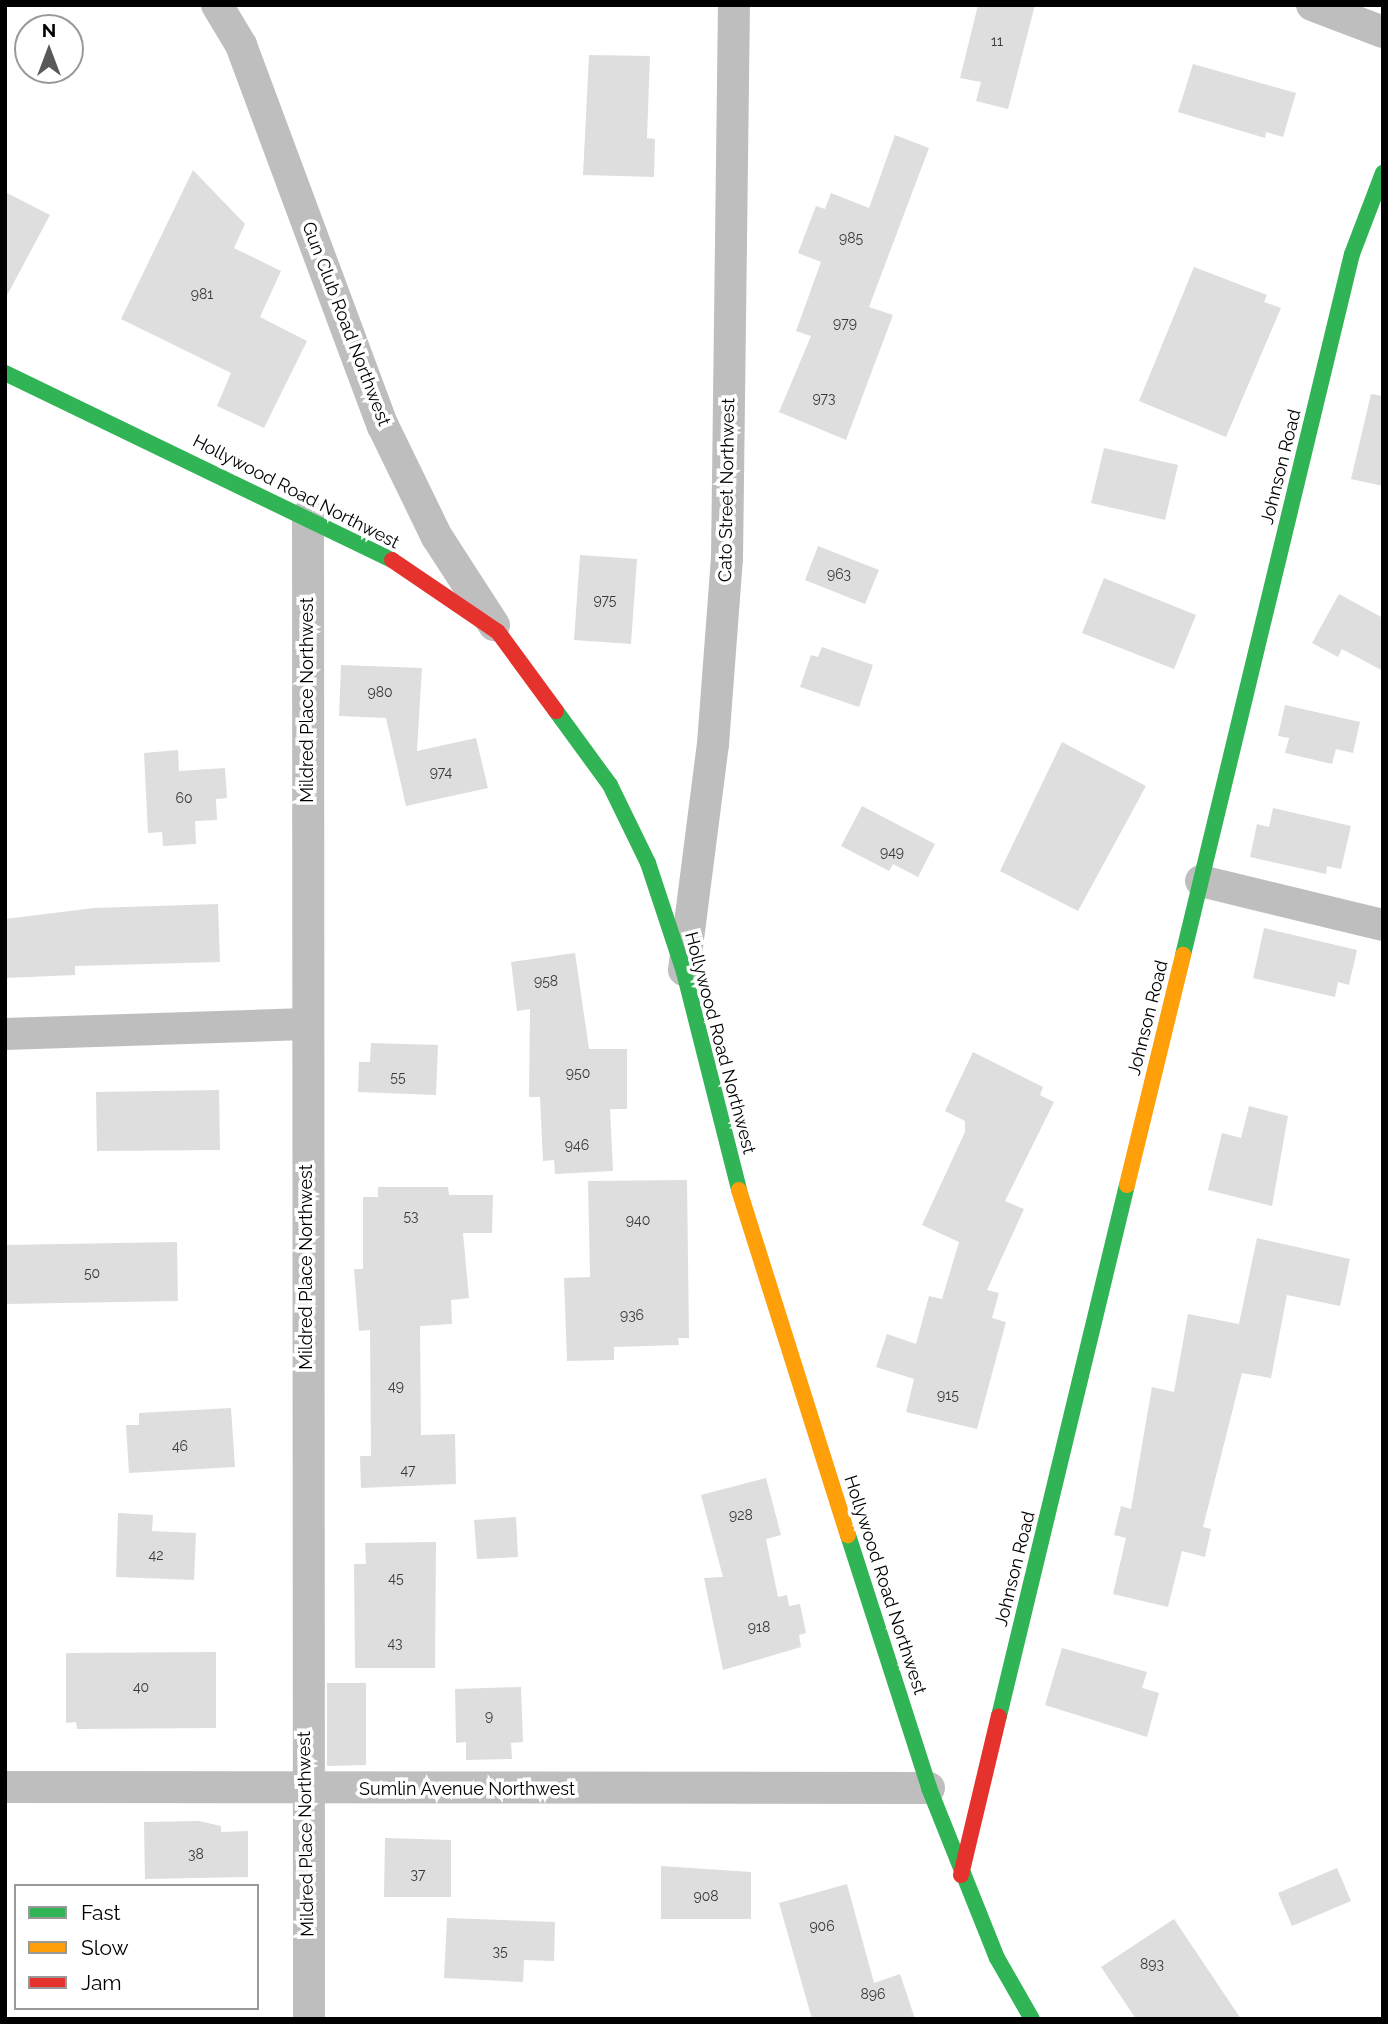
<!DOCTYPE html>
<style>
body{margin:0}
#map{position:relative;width:1388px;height:2024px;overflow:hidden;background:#fff;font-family:Raleway,sans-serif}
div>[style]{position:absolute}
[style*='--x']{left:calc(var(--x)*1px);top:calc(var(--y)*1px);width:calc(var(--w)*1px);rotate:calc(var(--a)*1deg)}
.building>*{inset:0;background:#dedede}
.street>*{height:32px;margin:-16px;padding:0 16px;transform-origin:16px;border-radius:16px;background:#bebebe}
.fast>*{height:16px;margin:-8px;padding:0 8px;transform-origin:8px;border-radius:8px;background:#30b455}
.slow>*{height:16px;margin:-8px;padding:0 8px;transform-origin:8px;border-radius:8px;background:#ff9f0a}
.jam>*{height:16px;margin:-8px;padding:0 8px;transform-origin:8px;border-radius:8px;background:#e5322d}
span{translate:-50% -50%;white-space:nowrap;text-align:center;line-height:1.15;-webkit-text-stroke:7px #fff;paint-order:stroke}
.number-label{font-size:14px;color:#383838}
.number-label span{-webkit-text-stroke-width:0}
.street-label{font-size:18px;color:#000}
.frame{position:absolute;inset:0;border:7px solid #000;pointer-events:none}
.legend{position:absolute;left:14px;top:1884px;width:245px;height:126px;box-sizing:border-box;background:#fff;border:2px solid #999;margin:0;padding:9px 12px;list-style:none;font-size:21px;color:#000}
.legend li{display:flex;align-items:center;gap:14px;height:35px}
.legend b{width:35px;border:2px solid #999}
.north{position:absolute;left:14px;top:14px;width:70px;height:70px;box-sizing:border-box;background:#fff;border:2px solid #999;border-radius:50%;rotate:0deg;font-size:19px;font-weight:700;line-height:28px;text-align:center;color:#000}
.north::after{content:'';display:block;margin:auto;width:24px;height:32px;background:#595959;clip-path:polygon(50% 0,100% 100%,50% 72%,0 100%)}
</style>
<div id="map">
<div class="building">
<i style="clip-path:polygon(978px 5px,1035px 5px,1008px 109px,976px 101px,981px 82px,960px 78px)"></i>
<i style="clip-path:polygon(589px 55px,650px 56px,647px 138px,655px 139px,654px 177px,583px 175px)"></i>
<i style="clip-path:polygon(1193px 64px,1296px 93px,1283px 137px,1266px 132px,1265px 138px,1178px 112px)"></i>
<i style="clip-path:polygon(895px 135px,929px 148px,869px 307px,893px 315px,846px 440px,779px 412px,811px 336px,796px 331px,821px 262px,798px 253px,816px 206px,825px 209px,831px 193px,869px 208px)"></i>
<i style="clip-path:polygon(193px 170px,245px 224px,234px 248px,281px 271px,260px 317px,307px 341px,264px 428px,217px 406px,231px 373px,121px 319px)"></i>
<i style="clip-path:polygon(5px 192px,50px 215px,5px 299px)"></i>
<i style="clip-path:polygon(1194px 267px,1267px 295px,1264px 302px,1281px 308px,1226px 437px,1139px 401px)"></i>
<i style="clip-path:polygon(1371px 394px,1383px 396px,1383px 486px,1351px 479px)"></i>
<i style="clip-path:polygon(1104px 448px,1178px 465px,1165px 520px,1091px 503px)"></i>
<i style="clip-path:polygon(818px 546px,879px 570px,865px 604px,805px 580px)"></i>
<i style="clip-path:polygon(580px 555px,637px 559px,631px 644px,574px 640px)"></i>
<i style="clip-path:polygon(1104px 578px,1196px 615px,1174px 669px,1082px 633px)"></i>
<i style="clip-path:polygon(1339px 594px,1383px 618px,1383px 671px,1342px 649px,1338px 657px,1312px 643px)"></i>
<i style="clip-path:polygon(822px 647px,873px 665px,859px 707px,800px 687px,811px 655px,818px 657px)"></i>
<i style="clip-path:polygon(341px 665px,422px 668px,417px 751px,476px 738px,488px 788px,406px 806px,386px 718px,339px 716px)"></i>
<i style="clip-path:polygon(1285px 705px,1360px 722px,1353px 753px,1336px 749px,1332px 764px,1285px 753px,1289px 738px,1278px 736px)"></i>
<i style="clip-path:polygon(1062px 742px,1146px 786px,1078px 911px,1000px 871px)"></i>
<i style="clip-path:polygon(178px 750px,179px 771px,225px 768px,227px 798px,216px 799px,217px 820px,195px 821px,196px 844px,163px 846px,162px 832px,148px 833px,144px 753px)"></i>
<i style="clip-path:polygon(862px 806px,935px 844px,918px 877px,893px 864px,889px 871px,841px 846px)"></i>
<i style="clip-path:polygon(1273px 808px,1351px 826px,1341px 869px,1327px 866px,1326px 874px,1250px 857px,1257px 824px,1269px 827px)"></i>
<i style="clip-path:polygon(218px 904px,220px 962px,75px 966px,75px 975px,5px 978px,5px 919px,94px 908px)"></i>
<i style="clip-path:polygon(1264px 928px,1357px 950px,1349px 985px,1338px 982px,1335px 997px,1253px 978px)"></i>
<i style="clip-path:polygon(575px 953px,589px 1049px,627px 1049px,627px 1109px,610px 1109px,613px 1171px,555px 1174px,554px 1160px,543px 1161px,540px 1097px,529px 1097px,530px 1009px,517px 1011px,511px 962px)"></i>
<i style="clip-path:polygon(371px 1043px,438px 1045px,436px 1095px,358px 1092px,359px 1062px,370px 1062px)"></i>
<i style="clip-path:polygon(973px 1052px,1043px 1087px,1040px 1095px,1054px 1102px,1005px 1201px,1024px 1209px,987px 1290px,999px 1293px,992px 1318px,1006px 1322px,977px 1429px,906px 1412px,914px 1379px,876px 1367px,887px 1334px,916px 1344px,929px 1296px,942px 1299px,959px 1242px,922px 1225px,965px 1132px,965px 1121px,945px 1111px)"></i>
<i style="clip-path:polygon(219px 1090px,220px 1150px,97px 1151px,96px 1092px)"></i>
<i style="clip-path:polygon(1249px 1106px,1288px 1116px,1272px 1206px,1208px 1190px,1222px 1133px,1241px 1138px)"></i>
<i style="clip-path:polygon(687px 1180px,689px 1338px,678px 1338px,679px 1345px,614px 1347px,614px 1360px,567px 1361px,564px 1278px,590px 1277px,588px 1181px)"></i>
<i style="clip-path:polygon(378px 1187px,448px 1187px,449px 1195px,493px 1195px,492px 1233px,463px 1233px,469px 1298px,451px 1300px,452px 1324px,420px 1326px,421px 1435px,455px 1434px,456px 1484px,361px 1488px,360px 1456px,371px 1456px,370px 1330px,359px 1331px,354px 1269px,363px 1269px,363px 1197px,378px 1197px)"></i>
<i style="clip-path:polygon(1257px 1238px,1350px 1259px,1340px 1306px,1287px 1295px,1271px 1378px,1242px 1373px,1203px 1527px,1211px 1529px,1205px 1557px,1182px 1551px,1168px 1607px,1113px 1594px,1126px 1538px,1114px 1535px,1121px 1506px,1131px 1509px,1152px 1387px,1174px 1392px,1188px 1314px,1239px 1324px)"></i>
<i style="clip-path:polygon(177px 1242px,178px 1301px,5px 1304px,5px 1245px)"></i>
<i style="clip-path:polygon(231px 1408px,235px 1467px,129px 1473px,126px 1425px,139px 1425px,139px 1413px)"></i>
<i style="clip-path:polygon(766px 1478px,781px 1535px,766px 1539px,778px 1597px,787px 1595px,789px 1606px,800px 1604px,806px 1633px,799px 1635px,801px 1647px,723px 1670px,704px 1578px,723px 1577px,701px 1495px)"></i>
<i style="clip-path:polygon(118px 1513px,153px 1515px,152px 1531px,196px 1533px,194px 1580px,116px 1577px)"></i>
<i style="clip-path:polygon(516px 1517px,518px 1557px,477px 1559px,474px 1520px)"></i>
<i style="clip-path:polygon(436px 1542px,435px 1668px,355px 1668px,354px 1564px,366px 1564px,365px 1543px)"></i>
<i style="clip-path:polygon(1062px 1648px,1147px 1672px,1142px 1688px,1159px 1693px,1147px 1737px,1045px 1705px)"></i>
<i style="clip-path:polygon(216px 1652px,216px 1728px,77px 1729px,76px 1722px,66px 1723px,66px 1653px)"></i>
<i style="clip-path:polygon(327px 1683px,366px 1683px,366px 1765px,327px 1766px)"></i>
<i style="clip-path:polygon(521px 1687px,523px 1742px,511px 1743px,512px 1759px,466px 1760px,466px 1742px,456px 1743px,455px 1689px)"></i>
<i style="clip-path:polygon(199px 1821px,221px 1826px,221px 1832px,248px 1831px,248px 1877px,145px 1879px,144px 1822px)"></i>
<i style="clip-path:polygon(385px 1838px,451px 1840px,451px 1897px,384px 1897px)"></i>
<i style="clip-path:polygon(661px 1866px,751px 1872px,751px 1919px,661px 1919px)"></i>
<i style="clip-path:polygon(1337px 1868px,1351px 1901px,1292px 1926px,1278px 1893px)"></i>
<i style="clip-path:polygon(847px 1884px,874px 1983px,900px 1974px,915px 2019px,812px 2019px,779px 1903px)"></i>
<i style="clip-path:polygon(447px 1918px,555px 1922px,554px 1961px,524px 1960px,523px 1982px,444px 1978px)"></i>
<i style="clip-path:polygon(1174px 1919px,1241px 2019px,1136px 2019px,1101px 1967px)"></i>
</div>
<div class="street">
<i style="--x:217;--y:5;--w:47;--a:59"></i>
<i style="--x:241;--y:45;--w:407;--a:69.6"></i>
<i style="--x:383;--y:426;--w:123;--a:64.1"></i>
<i style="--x:437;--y:537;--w:105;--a:57.1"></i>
<i style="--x:1312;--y:5;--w:76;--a:20.8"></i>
<i style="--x:308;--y:515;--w:1504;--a:89.96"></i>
<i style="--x:1201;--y:881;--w:187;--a:13.6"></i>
<i style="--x:684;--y:970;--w:228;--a:-82.7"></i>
<i style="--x:713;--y:744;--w:186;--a:-85.7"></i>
<i style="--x:727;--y:559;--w:554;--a:-89.28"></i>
<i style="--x:5;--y:1034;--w:301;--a:-1.9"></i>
<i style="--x:5;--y:1787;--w:924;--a:0.06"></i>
</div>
<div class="fast">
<i style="--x:5;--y:373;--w:430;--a:25.8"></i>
<i style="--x:556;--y:711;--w:92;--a:53.9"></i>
<i style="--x:610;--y:785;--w:87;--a:64"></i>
<i style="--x:648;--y:863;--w:115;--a:71.7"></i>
<i style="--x:684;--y:972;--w:225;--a:75.8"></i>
<i style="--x:1183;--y:955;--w:721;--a:-76.45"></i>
<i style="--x:1352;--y:254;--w:87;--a:-69.1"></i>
<i style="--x:848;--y:1535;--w:266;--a:72.2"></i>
<i style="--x:929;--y:1788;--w:183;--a:68.2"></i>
<i style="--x:997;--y:1958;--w:70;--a:60.2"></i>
<i style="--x:999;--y:1716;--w:546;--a:-76.45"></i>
</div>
<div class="slow">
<i style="--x:1127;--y:1185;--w:237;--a:-76.3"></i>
<i style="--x:739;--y:1190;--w:362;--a:72.5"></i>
</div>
<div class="jam">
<i style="--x:392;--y:560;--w:128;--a:34.2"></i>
<i style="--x:498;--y:632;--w:98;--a:53.7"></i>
<i style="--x:961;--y:1875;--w:163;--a:-76.6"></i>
</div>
<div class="number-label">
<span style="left:997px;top:41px">11</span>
<span style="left:851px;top:238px">985</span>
<span style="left:202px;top:294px">981</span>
<span style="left:845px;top:323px">979</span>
<span style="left:824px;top:398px">973</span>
<span style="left:839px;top:574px">963</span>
<span style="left:605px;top:600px">975</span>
<span style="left:380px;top:692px">980</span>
<span style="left:441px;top:772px">974</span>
<span style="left:184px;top:798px">60</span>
<span style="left:892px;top:852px">949</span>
<span style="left:546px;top:981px">958</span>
<span style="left:578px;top:1073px">950</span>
<span style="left:398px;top:1077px">55</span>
<span style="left:577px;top:1145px">946</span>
<span style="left:411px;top:1216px">53</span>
<span style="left:638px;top:1220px">940</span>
<span style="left:92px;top:1273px">50</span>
<span style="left:632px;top:1315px">936</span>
<span style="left:396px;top:1386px">49</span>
<span style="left:948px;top:1395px">915</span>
<span style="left:180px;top:1446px">46</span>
<span style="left:408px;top:1470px">47</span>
<span style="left:741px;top:1515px">928</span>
<span style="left:156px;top:1555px">42</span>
<span style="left:396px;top:1578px">45</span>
<span style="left:759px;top:1627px">918</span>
<span style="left:395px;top:1643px">43</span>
<span style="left:141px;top:1687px">40</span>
<span style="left:489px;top:1716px">9</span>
<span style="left:196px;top:1854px">38</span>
<span style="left:418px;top:1874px">37</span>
<span style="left:706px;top:1896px">908</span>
<span style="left:822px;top:1926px">906</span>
<span style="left:500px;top:1951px">35</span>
<span style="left:1152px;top:1964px">893</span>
<span style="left:873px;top:1994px">896</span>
</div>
<div class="street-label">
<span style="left:346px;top:324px;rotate:69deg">Gun Club Road Northwest</span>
<span style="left:1281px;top:467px;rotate:-76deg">Johnson Road</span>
<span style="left:727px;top:490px;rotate:-89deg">Cato Street Northwest</span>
<span style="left:296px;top:492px;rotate:27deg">Hollywood Road Northwest</span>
<span style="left:307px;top:700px;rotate:-90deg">Mildred Place Northwest</span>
<span style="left:1148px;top:1018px;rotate:-76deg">Johnson Road</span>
<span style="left:720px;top:1043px;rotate:75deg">Hollywood Road Northwest</span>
<span style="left:306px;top:1267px;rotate:-90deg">Mildred Place Northwest</span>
<span style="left:1015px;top:1569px;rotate:-76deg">Johnson Road</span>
<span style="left:885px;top:1585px;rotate:72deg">Hollywood Road Northwest</span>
<span style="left:467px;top:1789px">Sumlin Avenue Northwest</span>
<span style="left:306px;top:1834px;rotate:-91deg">Mildred Place Northwest</span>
</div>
<div class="frame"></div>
<ul class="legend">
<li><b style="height:9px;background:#30b455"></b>Fast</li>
<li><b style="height:9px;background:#ff9f0a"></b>Slow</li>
<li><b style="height:9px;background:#e5322d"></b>Jam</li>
</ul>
<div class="north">N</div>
</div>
